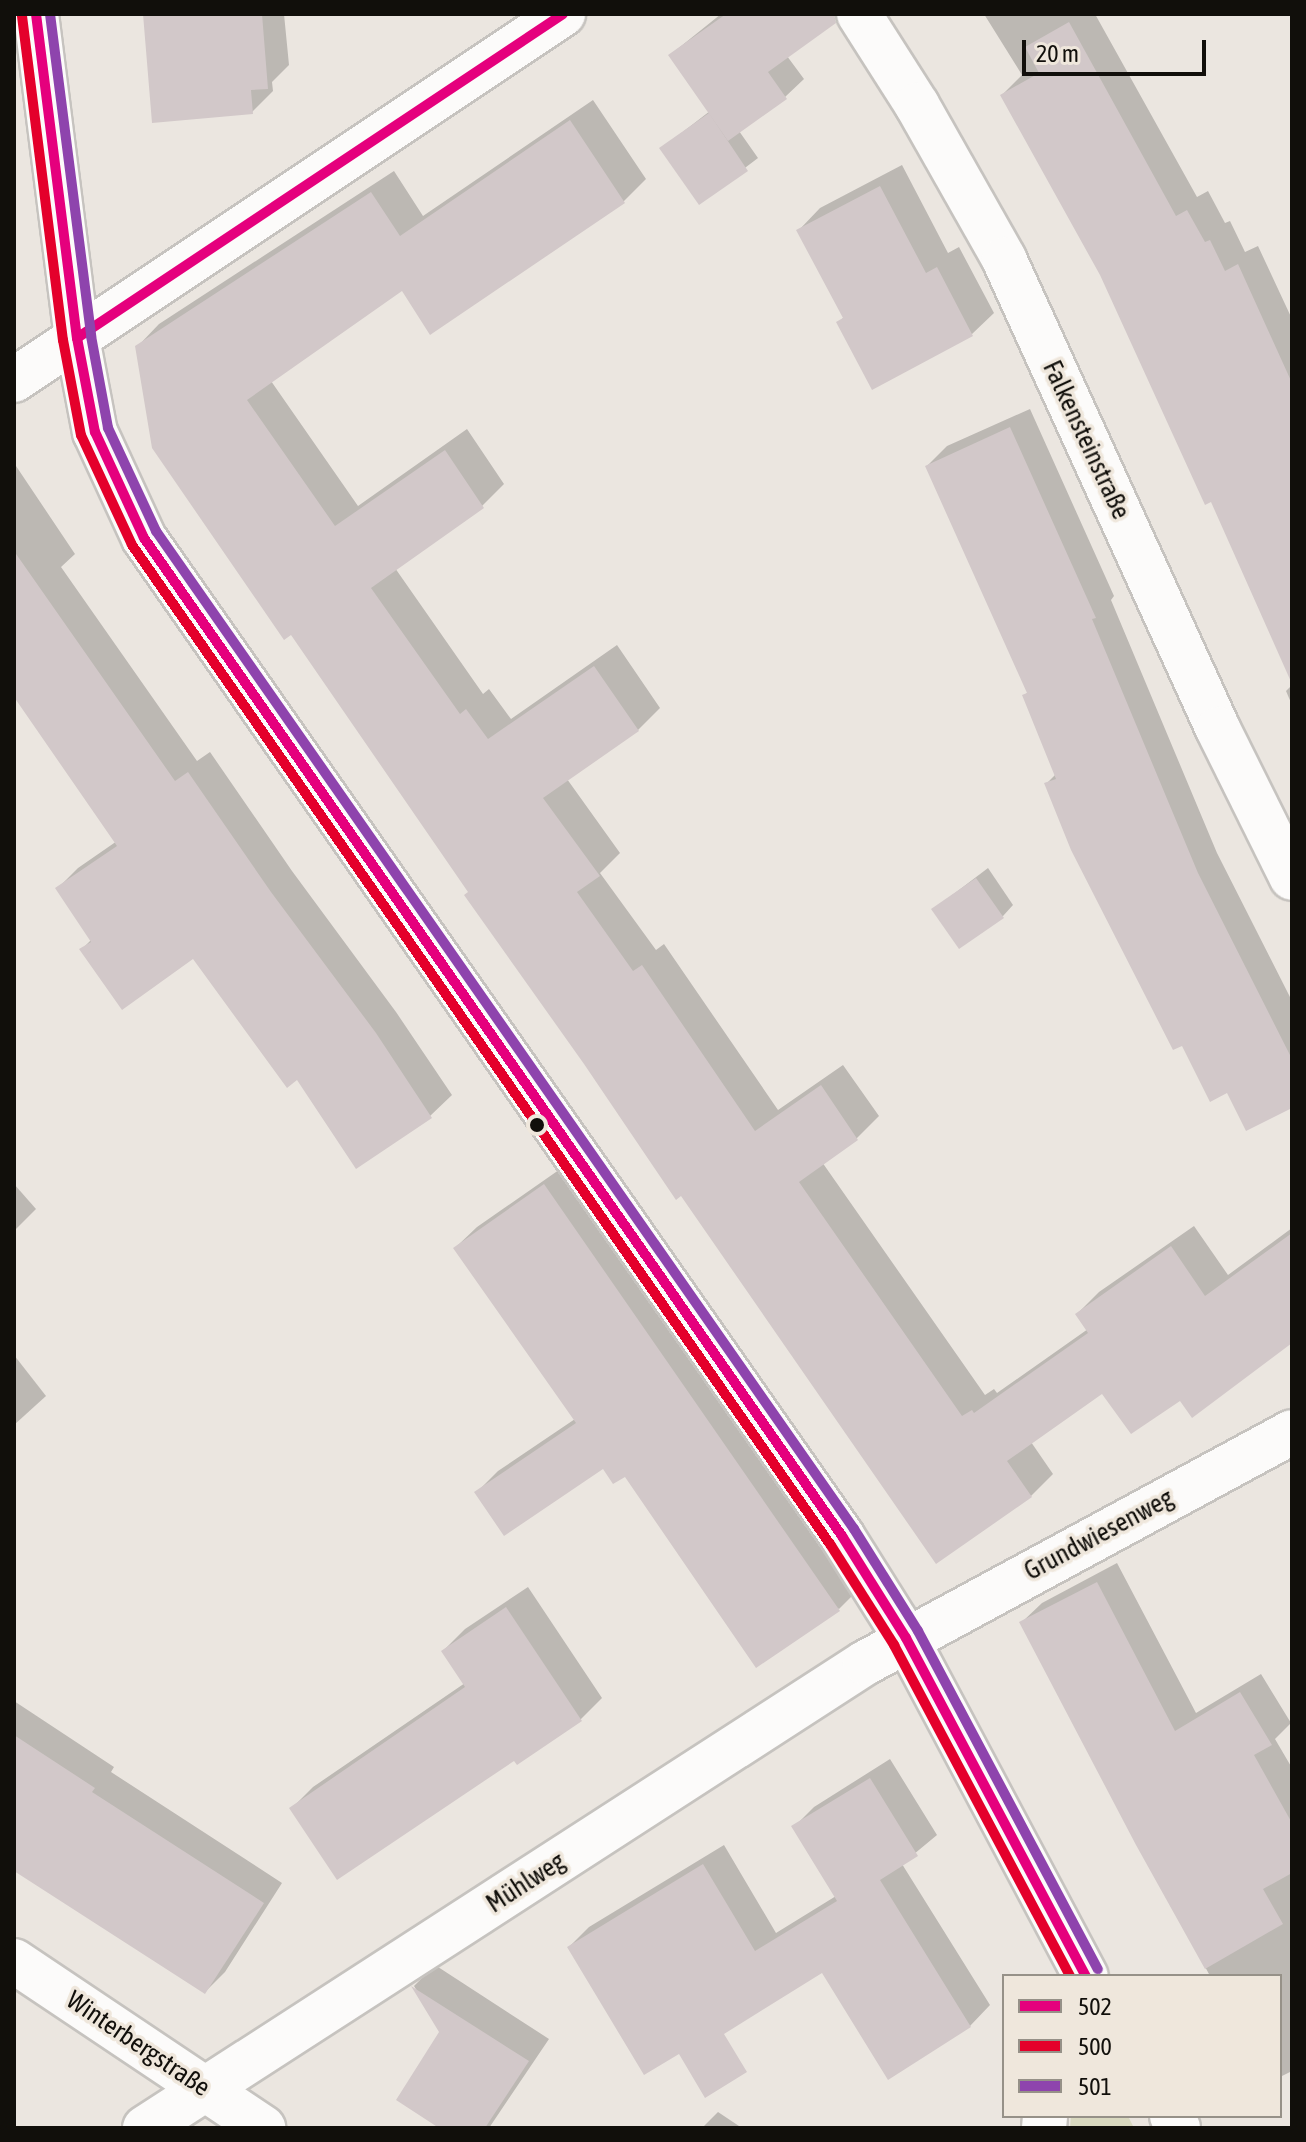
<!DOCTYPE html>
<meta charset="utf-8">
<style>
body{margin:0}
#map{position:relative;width:1306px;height:2142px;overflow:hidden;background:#ebe6e0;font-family:"Asap Condensed",sans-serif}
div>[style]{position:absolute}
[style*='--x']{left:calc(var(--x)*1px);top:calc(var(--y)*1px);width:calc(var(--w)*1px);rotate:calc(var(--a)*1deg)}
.green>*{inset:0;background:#d9d9c0}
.shadow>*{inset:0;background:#0003}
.building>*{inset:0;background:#d2c8c9}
.roads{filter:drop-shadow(2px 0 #c6c3bf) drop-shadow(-2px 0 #c6c3bf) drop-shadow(0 2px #c6c3bf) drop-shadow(0 -2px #c6c3bf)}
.minor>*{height:44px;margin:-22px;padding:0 22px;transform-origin:22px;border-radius:22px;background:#fcfbfa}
.bus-1>*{height:10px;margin:-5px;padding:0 5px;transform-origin:5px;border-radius:5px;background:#e5007d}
.bus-2>*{height:10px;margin:-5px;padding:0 5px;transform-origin:5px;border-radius:5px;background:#e4002b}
.bus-3>*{height:10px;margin:-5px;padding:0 5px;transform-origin:5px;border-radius:5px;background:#8e44ad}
.dots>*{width:22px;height:22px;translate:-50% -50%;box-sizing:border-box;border:4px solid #efe7dc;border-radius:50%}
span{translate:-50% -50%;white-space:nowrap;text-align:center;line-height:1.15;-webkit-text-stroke:7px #efe7dc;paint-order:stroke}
.street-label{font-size:26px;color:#110f0b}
.frame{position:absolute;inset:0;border:16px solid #110f0b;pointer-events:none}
.legend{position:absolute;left:1002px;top:1974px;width:280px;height:144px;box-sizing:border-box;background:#efe7dc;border:2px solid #969188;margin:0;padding:10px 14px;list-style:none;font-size:24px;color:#110f0b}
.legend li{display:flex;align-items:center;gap:16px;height:40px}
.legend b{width:40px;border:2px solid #969188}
.scale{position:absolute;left:1022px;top:40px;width:184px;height:36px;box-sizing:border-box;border:4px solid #110f0b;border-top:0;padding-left:10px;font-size:24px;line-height:28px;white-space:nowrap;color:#110f0b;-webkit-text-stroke:6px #efe7dc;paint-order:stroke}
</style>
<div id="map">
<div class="green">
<i style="clip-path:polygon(1071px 2116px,1128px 2116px,1134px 2128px,1070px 2128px)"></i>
</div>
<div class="shadow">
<i style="clip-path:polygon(142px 14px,284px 14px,289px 65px,272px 82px,273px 91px,252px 112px)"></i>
<i style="clip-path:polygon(721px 14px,835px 16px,787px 56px,804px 79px,785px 97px,739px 131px,758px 158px,700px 202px,662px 148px,710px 111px,670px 55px)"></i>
<i style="clip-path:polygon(984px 14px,1095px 14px,1197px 197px,1208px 191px,1225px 223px,1230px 221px,1245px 252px,1258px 246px,1292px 319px,1292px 680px,1212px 500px,1101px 274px,1002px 95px,1022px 75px)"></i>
<i style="clip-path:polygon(593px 100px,646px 179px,624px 201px,431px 333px,403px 289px,271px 381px,358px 506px,467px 429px,504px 484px,482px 506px,395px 568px,483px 694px,489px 689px,511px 719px,617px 645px,660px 708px,638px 730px,567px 779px,620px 853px,600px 873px,656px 950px,664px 944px,778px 1110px,843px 1065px,879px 1116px,857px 1138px,822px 1162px,985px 1395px,994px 1389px,997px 1393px,1088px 1329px,1077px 1314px,1099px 1292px,1194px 1226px,1228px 1275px,1292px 1228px,1292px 1341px,1180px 1398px,1103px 1391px,1031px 1442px,1053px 1474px,1031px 1496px,681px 1194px,586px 1063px,470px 892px,137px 347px,159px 324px,394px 171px,423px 216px)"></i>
<i style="clip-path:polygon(902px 165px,948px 253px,959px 247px,994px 313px,972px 334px,839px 322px,845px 316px,799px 230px,820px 208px)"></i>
<i style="clip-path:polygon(1030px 409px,1114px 596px,1111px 600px,1217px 853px,1292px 1001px,1292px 1105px,1228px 1090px,1046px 784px,1056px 774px,1024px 696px,1029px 691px,927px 466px,947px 446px)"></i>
<i style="clip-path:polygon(14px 463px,75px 554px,61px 567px,197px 761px,210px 752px,292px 871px,396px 1012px,452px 1095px,430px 1116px,298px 1078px,194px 957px,82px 949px,91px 940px,57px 889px,78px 868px,117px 841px,14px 693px)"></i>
<i style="clip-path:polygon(1292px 685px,1292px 705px,1286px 691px)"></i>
<i style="clip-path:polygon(988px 868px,1013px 905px,1003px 916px,934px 909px)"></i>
<i style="clip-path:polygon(566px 1165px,860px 1588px,839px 1609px,625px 1474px,604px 1466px,477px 1492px,498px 1471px,575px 1419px,455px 1248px,477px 1227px)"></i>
<i style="clip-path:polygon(14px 1184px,36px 1209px,14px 1231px)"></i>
<i style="clip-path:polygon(14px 1355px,46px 1396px,14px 1425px)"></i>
<i style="clip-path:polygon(1117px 1563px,1196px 1713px,1261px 1674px,1291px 1723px,1275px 1739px,1292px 1768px,1292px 2071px,1280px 2077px,1280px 1976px,1210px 1976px,1022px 1622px,1042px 1603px)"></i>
<i style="clip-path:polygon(528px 1587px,602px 1698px,580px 1720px,515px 1758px,291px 1809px,313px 1787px,465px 1683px,443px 1651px,465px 1629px)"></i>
<i style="clip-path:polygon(14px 1701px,114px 1767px,111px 1772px,282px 1883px,225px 1972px,205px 1992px,14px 1851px)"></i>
<i style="clip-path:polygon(890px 1759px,937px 1835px,902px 1864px,990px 2005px,970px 2026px,821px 1968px,569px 1947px,589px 1927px,724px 1845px,776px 1933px,836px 1896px,794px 1827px,814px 1807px)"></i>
<i style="clip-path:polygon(435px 1965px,549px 2039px,489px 2128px,443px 2128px,442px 2032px,414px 1986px)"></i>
<i style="clip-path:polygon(718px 2112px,742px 2128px,702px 2128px)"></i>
</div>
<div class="building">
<i style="clip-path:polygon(143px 14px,262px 14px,268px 89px,251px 90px,253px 114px,152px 123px)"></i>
<i style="clip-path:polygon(726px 14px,834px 14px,836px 23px,768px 72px,787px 99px,728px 141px,668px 55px)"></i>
<i style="clip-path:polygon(1069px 22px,1176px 216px,1187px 210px,1205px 242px,1210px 240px,1225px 271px,1238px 264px,1292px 383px,1292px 684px,1211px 502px,1205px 505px,1100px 275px,1000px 95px,1039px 73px,1025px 47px)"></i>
<i style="clip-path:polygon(709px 113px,748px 171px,699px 205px,659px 148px)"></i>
<i style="clip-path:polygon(570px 120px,625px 203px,430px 335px,402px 291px,247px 400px,335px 526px,445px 450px,484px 508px,371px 588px,460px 714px,466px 709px,488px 739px,594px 666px,639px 731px,543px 798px,600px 876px,577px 892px,633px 971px,642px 965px,755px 1131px,821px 1085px,858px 1140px,799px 1182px,962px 1416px,972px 1410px,974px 1413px,1088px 1333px,1075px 1314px,1171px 1246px,1205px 1296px,1292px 1233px,1292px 1343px,1192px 1418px,1180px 1401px,1131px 1434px,1102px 1394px,1007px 1461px,1032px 1497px,936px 1564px,681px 1196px,676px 1200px,584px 1064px,464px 895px,468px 892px,291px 635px,284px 640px,152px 448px,135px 346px,371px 192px,400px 236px)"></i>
<i style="clip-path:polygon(880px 186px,926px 273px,937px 267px,973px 336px,872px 390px,836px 322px,843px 318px,796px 230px)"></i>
<i style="clip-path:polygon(1010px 427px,1096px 618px,1092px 619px,1198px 873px,1292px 1059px,1292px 1108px,1246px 1131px,1227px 1093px,1210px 1102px,1182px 1046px,1173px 1050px,1071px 850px,1044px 783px,1056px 779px,1022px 695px,1027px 693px,925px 466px)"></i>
<i style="clip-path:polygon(14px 551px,175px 781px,188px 772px,271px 892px,376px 1033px,432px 1118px,356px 1169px,297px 1080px,287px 1088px,193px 959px,122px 1010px,79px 949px,91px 942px,55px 888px,117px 846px,14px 697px)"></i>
<i style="clip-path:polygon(976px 878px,1004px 918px,959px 949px,931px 909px)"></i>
<i style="clip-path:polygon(544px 1184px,840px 1611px,756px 1668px,625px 1477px,613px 1484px,603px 1469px,504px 1536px,474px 1492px,576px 1423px,453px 1248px)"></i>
<i style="clip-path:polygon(1097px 1582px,1175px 1731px,1240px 1692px,1272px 1745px,1254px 1755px,1292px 1823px,1292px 1873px,1263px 1889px,1283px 1924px,1205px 1969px,1136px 1845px,1019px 1622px)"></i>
<i style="clip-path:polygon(506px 1607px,582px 1721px,517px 1765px,514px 1761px,337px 1880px,289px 1808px,465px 1687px,441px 1651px)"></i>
<i style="clip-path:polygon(14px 1735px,95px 1788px,92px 1792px,264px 1903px,205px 1994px,14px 1871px)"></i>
<i style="clip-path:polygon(870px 1778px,918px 1856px,880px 1880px,971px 2027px,888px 2080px,822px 1973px,724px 2034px,747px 2072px,705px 2098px,679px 2054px,644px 2075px,567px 1947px,703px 1864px,755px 1951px,837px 1901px,791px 1826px)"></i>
<i style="clip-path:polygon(411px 1986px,529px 2061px,485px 2128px,439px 2128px,396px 2100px,439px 2032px)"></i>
</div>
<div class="roads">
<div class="minor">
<i style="--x:36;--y:14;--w:327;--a:82.8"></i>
<i style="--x:77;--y:338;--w:96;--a:79.2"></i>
<i style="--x:95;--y:432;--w:117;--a:65.2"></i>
<i style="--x:144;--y:538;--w:1218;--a:55.03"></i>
<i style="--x:842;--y:1536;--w:120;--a:57.9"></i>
<i style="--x:906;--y:1638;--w:383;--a:62"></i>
<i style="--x:859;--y:14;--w:108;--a:57.5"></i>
<i style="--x:917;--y:105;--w:177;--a:60.5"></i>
<i style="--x:1004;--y:259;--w:516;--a:65.52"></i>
<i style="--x:1218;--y:729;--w:166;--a:63.6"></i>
<i style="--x:14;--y:380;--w:660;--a:-33.69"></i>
<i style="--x:14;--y:1961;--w:300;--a:33.8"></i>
<i style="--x:1172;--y:2116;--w:13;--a:63"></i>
<i style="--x:145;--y:2128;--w:857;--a:-32.86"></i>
<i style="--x:865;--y:1663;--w:485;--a:-28.4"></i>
<i style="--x:1044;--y:2128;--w:12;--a:-85"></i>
</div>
</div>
<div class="bus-1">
<i style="--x:36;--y:14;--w:327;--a:82.8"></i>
<i style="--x:77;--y:338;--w:96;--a:79.2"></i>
<i style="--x:95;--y:432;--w:117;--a:65.2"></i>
<i style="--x:144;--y:538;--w:1218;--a:55.03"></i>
<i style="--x:842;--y:1536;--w:120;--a:57.9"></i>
<i style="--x:906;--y:1638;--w:383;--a:62"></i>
<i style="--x:77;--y:338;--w:584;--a:-33.69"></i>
</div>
<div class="bus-2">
<i style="--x:22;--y:16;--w:327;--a:82.8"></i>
<i style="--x:63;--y:340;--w:97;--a:79.3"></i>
<i style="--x:81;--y:435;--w:121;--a:65.1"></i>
<i style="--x:132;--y:545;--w:1219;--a:55.06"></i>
<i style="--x:830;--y:1544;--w:120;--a:57.6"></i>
<i style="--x:894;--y:1645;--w:375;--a:62"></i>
</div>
<div class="bus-3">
<i style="--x:50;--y:14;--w:325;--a:82.7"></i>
<i style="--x:91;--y:336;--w:94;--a:79.5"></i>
<i style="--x:108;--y:428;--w:114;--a:65"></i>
<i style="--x:156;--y:531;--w:1218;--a:55.03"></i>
<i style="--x:854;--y:1529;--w:120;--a:57.9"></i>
<i style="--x:918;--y:1631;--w:383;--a:62"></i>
</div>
<div class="dots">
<i style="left:537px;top:1125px;background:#110f0b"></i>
</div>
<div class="street-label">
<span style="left:1086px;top:440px;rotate:65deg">Falkensteinstraße</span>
<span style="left:1099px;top:1535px;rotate:-28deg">Grundwiesenweg</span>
<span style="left:526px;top:1883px;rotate:-33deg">Mühlweg</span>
<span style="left:138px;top:2044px;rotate:34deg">Winterbergstraße</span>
</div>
<div class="frame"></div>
<ul class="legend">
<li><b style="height:10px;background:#e5007d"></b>502</li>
<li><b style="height:10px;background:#e4002b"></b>500</li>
<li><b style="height:10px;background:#8e44ad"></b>501</li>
</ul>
<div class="scale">20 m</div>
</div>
